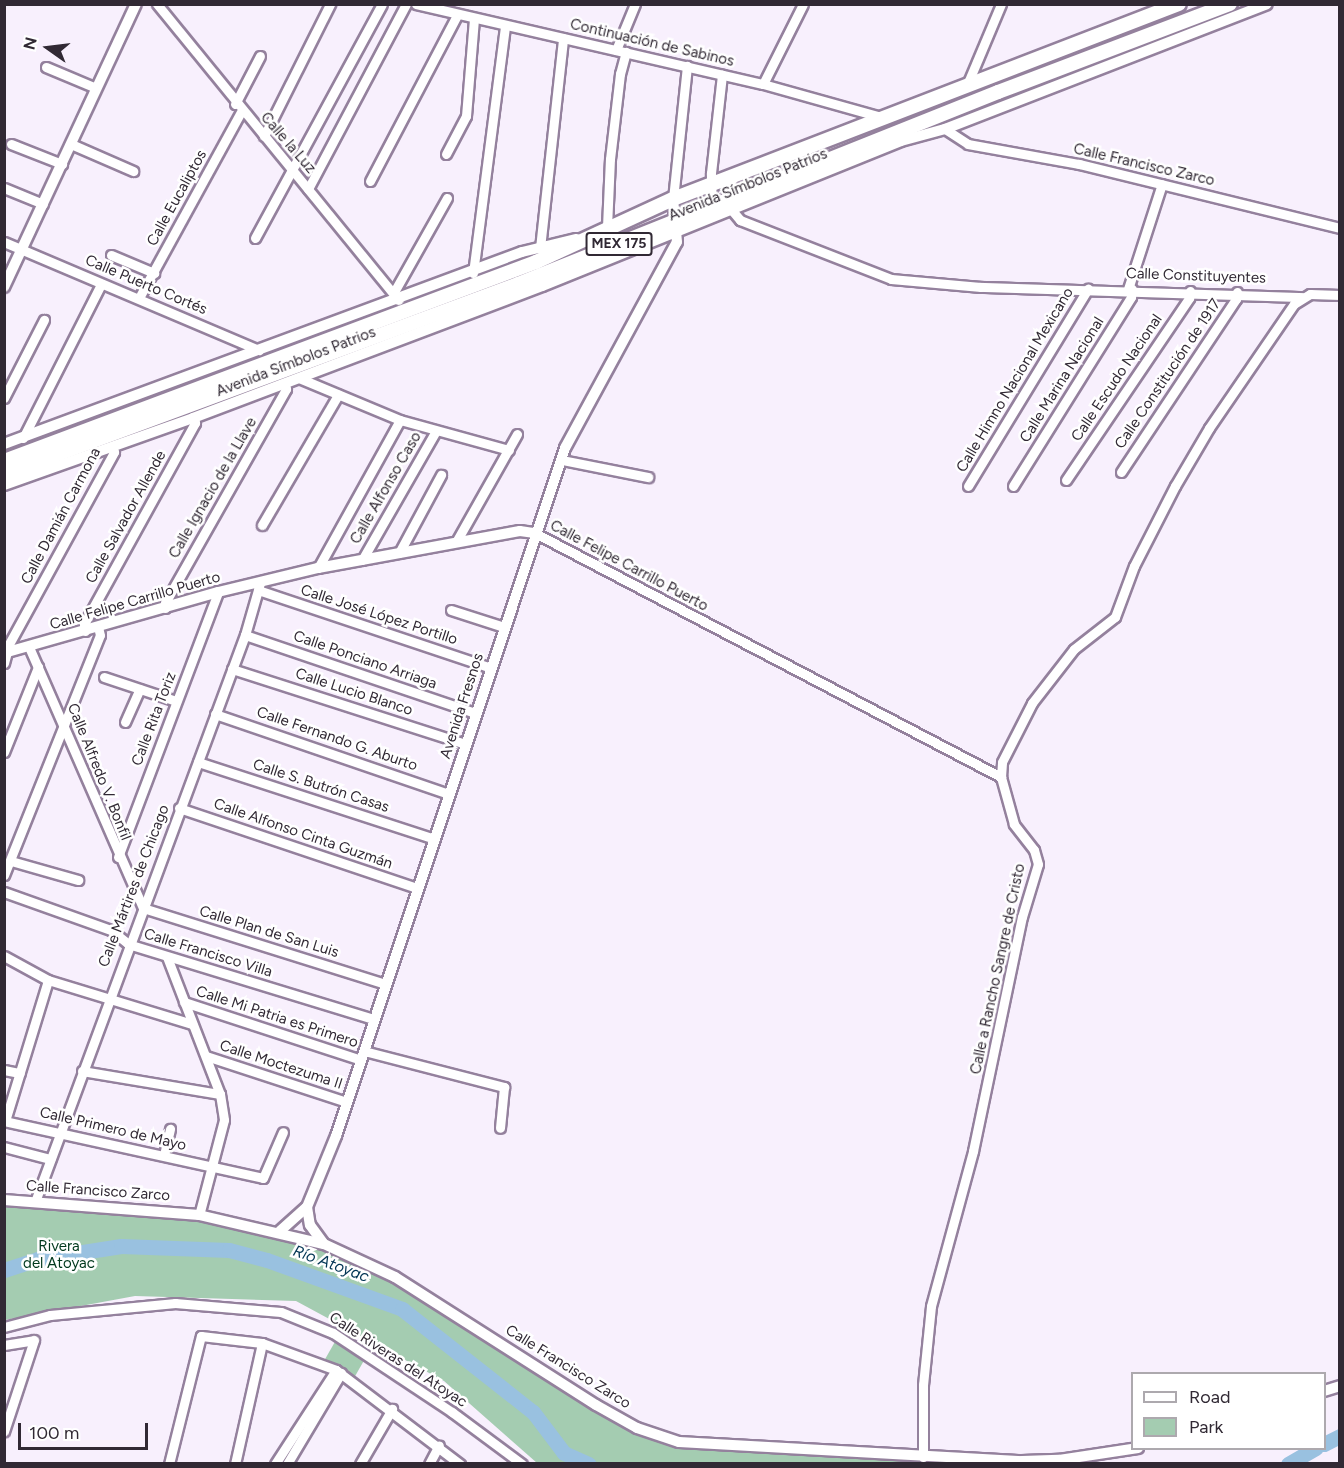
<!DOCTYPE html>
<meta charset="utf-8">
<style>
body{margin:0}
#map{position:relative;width:1344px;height:1468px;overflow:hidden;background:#f8f0fd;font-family:Figtree,sans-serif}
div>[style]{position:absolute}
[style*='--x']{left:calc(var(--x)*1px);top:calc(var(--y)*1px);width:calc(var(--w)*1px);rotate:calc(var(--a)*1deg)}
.green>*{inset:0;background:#a4ccb1}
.river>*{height:15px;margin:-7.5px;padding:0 7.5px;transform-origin:7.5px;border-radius:7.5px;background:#99c1e0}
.roads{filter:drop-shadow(2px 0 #94819d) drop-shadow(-2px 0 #94819d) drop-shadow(0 2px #94819d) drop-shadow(0 -2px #94819d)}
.minor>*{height:9px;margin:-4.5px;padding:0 4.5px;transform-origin:4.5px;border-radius:4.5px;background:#fff}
.tertiary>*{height:10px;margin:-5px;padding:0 5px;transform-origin:5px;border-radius:5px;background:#fff}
.primary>*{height:14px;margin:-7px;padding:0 7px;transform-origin:7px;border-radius:7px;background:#fff}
span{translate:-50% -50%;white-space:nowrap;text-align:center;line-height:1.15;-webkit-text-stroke:5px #fff;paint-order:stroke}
.shield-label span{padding:2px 4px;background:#fff;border:2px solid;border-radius:4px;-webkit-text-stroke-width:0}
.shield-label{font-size:14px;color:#312934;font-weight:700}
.street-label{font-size:15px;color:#312934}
.park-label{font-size:15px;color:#01381d}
.water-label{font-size:16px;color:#023554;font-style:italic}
.frame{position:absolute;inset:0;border:6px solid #312934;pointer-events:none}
.legend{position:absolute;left:1131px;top:1372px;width:195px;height:78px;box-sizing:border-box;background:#fff;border:2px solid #ada9ae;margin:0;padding:8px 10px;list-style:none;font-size:18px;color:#312934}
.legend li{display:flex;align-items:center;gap:12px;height:30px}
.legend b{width:30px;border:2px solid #ada9ae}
.north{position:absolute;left:18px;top:18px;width:60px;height:60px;-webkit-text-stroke:4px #fff;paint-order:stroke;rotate:284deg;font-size:16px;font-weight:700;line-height:24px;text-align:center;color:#312934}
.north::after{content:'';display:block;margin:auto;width:21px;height:27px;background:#312934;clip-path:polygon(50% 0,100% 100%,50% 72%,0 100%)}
.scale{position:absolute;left:18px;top:1423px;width:130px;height:27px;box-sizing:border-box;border:3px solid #312934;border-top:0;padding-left:8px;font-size:18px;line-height:21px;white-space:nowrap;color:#312934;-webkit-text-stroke:4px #fff;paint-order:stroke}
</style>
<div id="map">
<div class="green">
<i style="clip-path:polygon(4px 1201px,129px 1206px,280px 1231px,395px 1277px,596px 1405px,679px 1442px,955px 1463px,537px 1463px,444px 1381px,296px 1301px,135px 1296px,5px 1320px)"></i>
<i style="clip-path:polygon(336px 1340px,366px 1357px,354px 1378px,324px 1361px)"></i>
</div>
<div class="river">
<i style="--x:4;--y:1270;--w:36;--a:-18"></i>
<i style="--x:38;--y:1259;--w:84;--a:-8.9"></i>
<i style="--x:121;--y:1246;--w:108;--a:2.1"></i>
<i style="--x:229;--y:1250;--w:39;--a:15"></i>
<i style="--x:267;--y:1260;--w:144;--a:19.9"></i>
<i style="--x:402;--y:1309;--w:167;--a:38.2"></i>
<i style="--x:533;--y:1412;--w:51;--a:52.9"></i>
<i style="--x:564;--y:1453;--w:27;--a:24"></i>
<i style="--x:1324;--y:1444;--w:18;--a:-27"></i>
<i style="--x:1288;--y:1464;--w:32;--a:-30"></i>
</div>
<div class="roads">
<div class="minor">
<i style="--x:157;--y:4;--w:382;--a:50.8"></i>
<i style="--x:416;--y:4;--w:356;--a:13"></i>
<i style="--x:763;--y:84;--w:123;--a:15.6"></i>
<i style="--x:616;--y:50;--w:50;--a:-67.6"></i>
<i style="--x:46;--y:67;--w:54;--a:22.8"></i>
<i style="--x:763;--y:84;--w:89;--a:-63.4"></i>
<i style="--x:967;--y:85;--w:88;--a:-67.2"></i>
<i style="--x:235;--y:104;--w:54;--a:-62.5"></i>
<i style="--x:945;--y:129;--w:27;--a:33"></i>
<i style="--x:968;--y:144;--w:113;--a:10.2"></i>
<i style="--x:1079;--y:164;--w:269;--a:13.8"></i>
<i style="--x:264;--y:136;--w:148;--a:-63.4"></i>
<i style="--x:11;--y:144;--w:55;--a:21.4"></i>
<i style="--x:71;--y:144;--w:68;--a:23.5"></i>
<i style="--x:446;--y:154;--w:43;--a:-62.2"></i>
<i style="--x:466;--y:116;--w:97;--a:-85.3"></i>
<i style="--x:370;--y:181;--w:187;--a:-62.3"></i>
<i style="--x:4;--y:188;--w:42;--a:22.3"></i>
<i style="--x:308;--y:189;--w:209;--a:-62.1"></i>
<i style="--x:673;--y:199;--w:134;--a:-84"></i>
<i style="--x:712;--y:206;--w:33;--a:-92"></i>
<i style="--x:711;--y:173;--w:99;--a:-83.6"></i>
<i style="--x:730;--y:208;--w:16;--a:50"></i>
<i style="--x:740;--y:220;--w:162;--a:21.3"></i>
<i style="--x:891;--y:279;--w:90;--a:5.1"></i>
<i style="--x:981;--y:287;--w:321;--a:1.8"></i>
<i style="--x:607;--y:227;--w:68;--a:-87.5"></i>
<i style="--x:610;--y:159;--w:86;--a:-83.3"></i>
<i style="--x:620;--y:74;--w:23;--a:-75"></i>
<i style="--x:255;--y:238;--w:266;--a:-61.5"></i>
<i style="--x:4;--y:242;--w:277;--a:23"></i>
<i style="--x:540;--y:248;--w:211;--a:-83.7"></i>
<i style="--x:111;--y:255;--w:47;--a:22.7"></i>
<i style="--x:473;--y:273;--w:250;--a:-82.6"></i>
<i style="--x:1128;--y:289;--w:110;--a:-72.1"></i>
<i style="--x:394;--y:292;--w:108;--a:-60.6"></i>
<i style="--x:139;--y:298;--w:212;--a:-61.3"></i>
<i style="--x:299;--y:378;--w:109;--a:22.6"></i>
<i style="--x:400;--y:420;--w:113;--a:15.4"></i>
<i style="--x:4;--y:398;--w:88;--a:-62.9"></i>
<i style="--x:23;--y:438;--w:173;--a:-63.1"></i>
<i style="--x:562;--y:460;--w:88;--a:11.2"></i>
<i style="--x:1121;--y:472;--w:208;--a:-56.4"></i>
<i style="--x:1236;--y:299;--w:7;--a:-82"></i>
<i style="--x:1066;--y:480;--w:220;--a:-55.9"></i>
<i style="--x:1189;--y:298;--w:7;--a:-82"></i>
<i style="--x:968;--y:486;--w:231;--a:-58.7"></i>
<i style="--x:1013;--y:486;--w:223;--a:-58"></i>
<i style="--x:1131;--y:297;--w:8;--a:-83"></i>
<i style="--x:262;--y:525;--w:151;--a:-59.7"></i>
<i style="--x:535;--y:533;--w:526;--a:27.64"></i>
<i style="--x:456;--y:542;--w:124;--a:-60.5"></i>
<i style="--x:399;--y:553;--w:89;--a:-61.7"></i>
<i style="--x:362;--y:560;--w:149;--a:-60.2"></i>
<i style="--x:318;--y:568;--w:169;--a:-61"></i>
<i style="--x:258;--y:590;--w:246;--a:18.5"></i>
<i style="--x:165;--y:608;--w:5;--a:-90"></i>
<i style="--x:165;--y:603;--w:246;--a:-60.5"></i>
<i style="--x:286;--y:389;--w:5;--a:-101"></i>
<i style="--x:451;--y:610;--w:56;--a:17.8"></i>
<i style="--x:85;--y:631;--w:7;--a:-98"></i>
<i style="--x:84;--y:624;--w:230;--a:-61.1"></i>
<i style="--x:195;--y:423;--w:5;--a:-112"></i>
<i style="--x:245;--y:635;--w:243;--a:18.7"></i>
<i style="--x:29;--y:647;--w:285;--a:66.4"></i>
<i style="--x:143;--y:908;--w:254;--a:17.4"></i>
<i style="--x:4;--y:663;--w:20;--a:-75"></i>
<i style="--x:9;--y:644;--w:219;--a:-61.3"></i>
<i style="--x:114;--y:452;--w:5;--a:-112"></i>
<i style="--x:232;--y:669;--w:246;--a:17.8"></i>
<i style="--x:104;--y:677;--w:76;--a:18.4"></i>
<i style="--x:215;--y:714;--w:247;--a:18.9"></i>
<i style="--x:125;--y:722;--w:36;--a:-66"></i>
<i style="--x:4;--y:752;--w:92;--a:-68.2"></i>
<i style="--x:198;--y:762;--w:249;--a:18"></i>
<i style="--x:179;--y:808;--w:251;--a:18.6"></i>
<i style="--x:118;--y:857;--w:283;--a:-69.3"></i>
<i style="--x:11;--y:861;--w:70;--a:15.8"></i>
<i style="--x:4;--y:875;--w:258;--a:-68.2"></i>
<i style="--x:100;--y:635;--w:8;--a:-104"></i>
<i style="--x:4;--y:892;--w:114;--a:19.6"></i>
<i style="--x:111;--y:930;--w:22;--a:39"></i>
<i style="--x:128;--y:944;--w:257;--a:17"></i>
<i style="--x:4;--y:956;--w:50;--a:28.6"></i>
<i style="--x:48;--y:980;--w:151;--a:17"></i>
<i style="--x:167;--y:957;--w:147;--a:68.9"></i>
<i style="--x:220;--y:1094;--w:26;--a:81"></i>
<i style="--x:224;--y:1120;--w:98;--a:104.7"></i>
<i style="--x:184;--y:1002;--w:186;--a:18.1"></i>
<i style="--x:364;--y:1051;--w:145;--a:14.4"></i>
<i style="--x:504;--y:1087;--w:41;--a:95.6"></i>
<i style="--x:206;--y:1056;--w:148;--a:18.1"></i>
<i style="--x:4;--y:1070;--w:16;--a:11"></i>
<i style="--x:82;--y:1071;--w:140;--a:9.5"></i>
<i style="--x:4;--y:1121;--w:265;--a:12.4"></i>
<i style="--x:263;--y:1178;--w:50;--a:-66.5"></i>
<i style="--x:5;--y:1121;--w:147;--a:-73"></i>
<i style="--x:4;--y:1147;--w:48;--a:14.6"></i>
<i style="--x:164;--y:1155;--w:27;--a:-77"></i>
<i style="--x:36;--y:1199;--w:601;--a:-69.67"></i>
<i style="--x:245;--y:635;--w:54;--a:-73.9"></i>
<i style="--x:4;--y:1327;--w:48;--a:-14.6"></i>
<i style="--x:50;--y:1315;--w:126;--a:-5.5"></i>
<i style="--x:175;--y:1303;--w:106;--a:4.9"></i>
<i style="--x:281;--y:1312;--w:56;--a:22"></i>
<i style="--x:333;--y:1333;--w:143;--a:33.6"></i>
<i style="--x:452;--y:1412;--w:87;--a:36.6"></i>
<i style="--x:4;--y:1345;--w:30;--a:-9"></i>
<i style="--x:34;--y:1340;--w:96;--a:108.2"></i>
<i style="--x:923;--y:1457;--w:72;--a:-90"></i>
<i style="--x:923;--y:1385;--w:79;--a:-84.2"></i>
<i style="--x:931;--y:1306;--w:161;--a:-74.8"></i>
<i style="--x:973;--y:1151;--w:239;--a:-78.2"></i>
<i style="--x:1022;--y:917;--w:55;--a:-73.2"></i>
<i style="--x:1038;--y:864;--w:15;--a:-106"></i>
<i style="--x:1034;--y:850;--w:33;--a:-128"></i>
<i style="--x:1014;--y:824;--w:49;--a:-105.5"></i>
<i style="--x:1001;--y:777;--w:15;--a:-86"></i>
<i style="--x:1002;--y:762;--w:66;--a:-63"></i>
<i style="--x:1032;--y:703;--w:68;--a:-52.1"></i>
<i style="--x:1074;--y:649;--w:52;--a:-38"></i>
<i style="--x:1115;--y:617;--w:54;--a:-69.6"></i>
<i style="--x:1134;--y:566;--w:90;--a:-62.9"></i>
<i style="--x:1175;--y:486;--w:67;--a:-59.6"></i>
<i style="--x:1209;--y:428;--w:150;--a:-55.6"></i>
<i style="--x:1294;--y:304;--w:19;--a:-32"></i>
<i style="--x:1310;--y:294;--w:30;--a:2"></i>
<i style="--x:169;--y:1464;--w:132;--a:-76"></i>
<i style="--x:201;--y:1336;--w:61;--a:6.5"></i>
<i style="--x:262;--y:1343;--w:79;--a:20"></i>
<i style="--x:336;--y:1370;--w:156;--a:37.2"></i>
<i style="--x:235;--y:1464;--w:124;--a:-77.4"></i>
<i style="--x:275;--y:1464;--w:112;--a:-57"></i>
<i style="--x:287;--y:1464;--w:106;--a:-59.3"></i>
<i style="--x:360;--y:1464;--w:64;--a:-59.8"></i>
<i style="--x:429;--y:1464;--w:21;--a:-62"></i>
</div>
<div class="tertiary">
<i style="--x:4;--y:287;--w:312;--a:-65"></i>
<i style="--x:4;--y:444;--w:552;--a:-20.34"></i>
<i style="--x:522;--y:252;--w:56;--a:-13.5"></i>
<i style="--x:4;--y:485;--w:201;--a:-19.5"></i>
<i style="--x:193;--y:418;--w:373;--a:-20.7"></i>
<i style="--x:542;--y:286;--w:387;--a:-22"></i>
<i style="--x:901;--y:141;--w:46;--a:-15.3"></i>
<i style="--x:945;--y:129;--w:345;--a:-21.2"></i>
<i style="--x:4;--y:653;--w:223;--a:-15.9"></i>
<i style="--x:218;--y:592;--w:103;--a:-13.5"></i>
<i style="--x:318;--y:568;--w:205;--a:-10.4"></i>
<i style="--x:520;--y:531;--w:15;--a:8"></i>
<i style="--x:4;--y:1200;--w:196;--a:4.4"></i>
<i style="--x:199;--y:1215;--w:128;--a:13.1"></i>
<i style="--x:324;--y:1244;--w:78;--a:24.9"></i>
<i style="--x:395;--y:1277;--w:238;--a:32.5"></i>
<i style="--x:596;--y:1405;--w:47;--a:29.3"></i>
<i style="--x:637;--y:1428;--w:44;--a:18.4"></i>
<i style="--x:679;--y:1442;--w:344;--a:3.2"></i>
<i style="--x:1022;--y:1461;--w:37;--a:-2"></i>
<i style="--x:1059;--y:1460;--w:80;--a:-8.6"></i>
<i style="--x:307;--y:1207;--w:18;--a:81"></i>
<i style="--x:310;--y:1225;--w:22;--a:54"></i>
<i style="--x:280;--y:1231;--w:36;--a:-42"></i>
<i style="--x:307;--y:1207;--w:77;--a:-67.8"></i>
<i style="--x:336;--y:1136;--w:725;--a:-71.59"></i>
<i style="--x:565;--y:448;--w:234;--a:-61.5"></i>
<i style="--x:677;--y:242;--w:43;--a:-95.3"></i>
<i style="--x:1324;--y:1391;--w:17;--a:-17"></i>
</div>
<div class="primary">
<i style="--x:4;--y:461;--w:568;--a:-20.51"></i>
<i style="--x:536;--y:262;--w:151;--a:-24.7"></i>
<i style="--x:673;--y:199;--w:542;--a:-21.08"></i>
<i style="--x:4;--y:474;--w:548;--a:-20.29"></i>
<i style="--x:518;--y:284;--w:517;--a:-21.8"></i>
<i style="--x:998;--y:92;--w:248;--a:-20.8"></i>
</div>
</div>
<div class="shield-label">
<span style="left:619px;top:244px">MEX 175</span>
</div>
<div class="street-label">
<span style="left:652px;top:43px;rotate:13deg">Continuación de Sabinos</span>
<span style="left:288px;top:143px;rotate:49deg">Calle la Luz</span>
<span style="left:1144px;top:165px;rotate:13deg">Calle Francisco Zarco</span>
<span style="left:748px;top:185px;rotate:-22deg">Avenida Símbolos Patrios</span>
<span style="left:177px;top:198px;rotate:-61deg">Calle Eucaliptos</span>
<span style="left:1196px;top:276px;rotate:2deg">Calle Constituyentes</span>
<span style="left:146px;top:285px;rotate:23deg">Calle Puerto Cortés</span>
<span style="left:296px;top:362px;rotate:-21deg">Avenida Símbolos Patrios</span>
<span style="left:1168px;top:374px;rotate:-56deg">Calle Constitución de 1917</span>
<span style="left:1117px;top:378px;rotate:-56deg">Calle Escudo Nacional</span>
<span style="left:1015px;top:380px;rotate:-59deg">Calle Himno Nacional Mexicano</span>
<span style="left:1062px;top:380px;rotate:-58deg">Calle Marina Nacional</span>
<span style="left:213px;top:488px;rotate:-60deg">Calle Ignacio de la Llave</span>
<span style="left:386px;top:488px;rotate:-60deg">Calle Alfonso Caso</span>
<span style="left:61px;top:516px;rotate:-62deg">Calle Damián Carmona</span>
<span style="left:126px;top:517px;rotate:-61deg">Calle Salvador Allende</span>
<span style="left:629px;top:566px;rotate:28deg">Calle Felipe Carrillo Puerto</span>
<span style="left:135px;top:601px;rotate:-16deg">Calle Felipe Carrillo Puerto</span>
<span style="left:379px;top:615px;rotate:18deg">Calle José López Portillo</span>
<span style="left:365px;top:660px;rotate:19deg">Calle Ponciano Arriaga</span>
<span style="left:354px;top:692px;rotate:18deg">Calle Lucio Blanco</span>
<span style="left:462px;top:706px;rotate:-72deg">Avenida Fresnos</span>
<span style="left:154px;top:719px;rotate:-69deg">Calle Rita Toriz</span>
<span style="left:337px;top:739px;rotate:19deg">Calle Fernando G. Aburto</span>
<span style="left:99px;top:772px;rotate:68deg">Calle Alfredo V. Bonfil</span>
<span style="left:321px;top:786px;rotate:18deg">Calle S. Butrón Casas</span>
<span style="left:303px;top:834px;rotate:19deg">Calle Alfonso Cinta Guzmán</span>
<span style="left:134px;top:886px;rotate:-69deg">Calle Mártires de Chicago</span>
<span style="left:269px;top:932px;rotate:17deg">Calle Plan de San Luis</span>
<span style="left:208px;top:953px;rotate:17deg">Calle Francisco Villa</span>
<span style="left:998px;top:969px;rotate:-78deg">Calle a Rancho Sangre de Cristo</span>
<span style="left:277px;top:1017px;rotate:18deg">Calle Mi Patria es Primero</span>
<span style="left:281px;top:1065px;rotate:18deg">Calle Moctezuma II</span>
<span style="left:113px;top:1129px;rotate:13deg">Calle Primero de Mayo</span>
<span style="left:98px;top:1191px;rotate:4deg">Calle Francisco Zarco</span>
<span style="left:398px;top:1360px;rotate:33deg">Calle Riveras del Atoyac</span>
<span style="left:568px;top:1367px;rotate:32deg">Calle Francisco Zarco</span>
</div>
<div class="park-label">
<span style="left:59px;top:1255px">Rivera<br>del Atoyac</span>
</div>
<div class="water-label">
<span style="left:331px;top:1264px;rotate:20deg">Río Atoyac</span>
</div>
<div class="frame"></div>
<ul class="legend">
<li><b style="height:8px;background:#fff"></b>Road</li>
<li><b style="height:16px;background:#a4ccb1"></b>Park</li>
</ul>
<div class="north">N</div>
<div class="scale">100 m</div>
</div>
